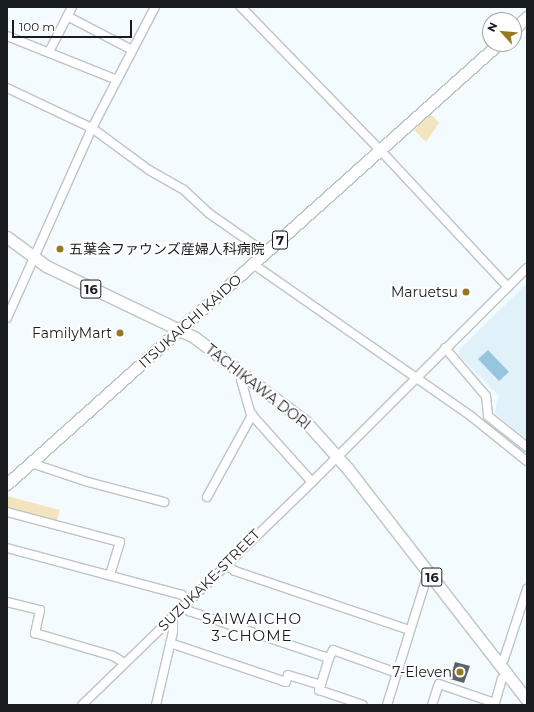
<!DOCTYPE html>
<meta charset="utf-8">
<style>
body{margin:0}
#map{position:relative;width:534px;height:712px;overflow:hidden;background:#f4fbfe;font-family:Montserrat,"Noto Sans JP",sans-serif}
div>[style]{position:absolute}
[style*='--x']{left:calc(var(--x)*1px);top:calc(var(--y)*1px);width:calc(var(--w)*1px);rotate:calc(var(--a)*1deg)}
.built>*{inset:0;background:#e1f1fa}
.green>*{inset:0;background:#f1e4bf}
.water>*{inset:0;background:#98c5de}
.building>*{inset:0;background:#5d6468}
.roads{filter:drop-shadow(1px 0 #bcc4c8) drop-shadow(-1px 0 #bcc4c8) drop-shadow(0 1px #bcc4c8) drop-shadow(0 -1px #bcc4c8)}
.minor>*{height:8px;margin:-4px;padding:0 4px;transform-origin:4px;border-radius:4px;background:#fff}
.major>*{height:11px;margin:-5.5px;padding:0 5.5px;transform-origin:5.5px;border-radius:5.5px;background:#fff}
.dots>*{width:11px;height:11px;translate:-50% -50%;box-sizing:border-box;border:2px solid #fff;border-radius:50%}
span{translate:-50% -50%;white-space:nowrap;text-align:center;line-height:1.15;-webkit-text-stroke:4px #fff;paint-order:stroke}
.shield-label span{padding:1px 3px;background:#fff;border:1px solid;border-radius:3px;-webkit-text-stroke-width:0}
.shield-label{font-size:13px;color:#191c1e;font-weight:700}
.poi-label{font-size:14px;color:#191c1e}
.left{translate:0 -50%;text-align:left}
.right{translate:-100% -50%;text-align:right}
.street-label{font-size:14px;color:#191c1e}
.neighbourhood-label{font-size:15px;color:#191c1e;letter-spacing:1px}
.frame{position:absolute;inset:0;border:8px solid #191c1e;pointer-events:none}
.north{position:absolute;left:482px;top:12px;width:40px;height:40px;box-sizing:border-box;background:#fff;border:1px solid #a3a4a5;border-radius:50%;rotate:297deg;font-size:11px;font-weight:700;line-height:16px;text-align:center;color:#191c1e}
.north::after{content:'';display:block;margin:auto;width:14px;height:18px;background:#957920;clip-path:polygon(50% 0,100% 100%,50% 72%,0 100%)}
.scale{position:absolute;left:12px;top:20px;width:120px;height:18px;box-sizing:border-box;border:2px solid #191c1e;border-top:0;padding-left:5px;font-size:12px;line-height:14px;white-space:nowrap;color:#191c1e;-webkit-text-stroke:3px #fff;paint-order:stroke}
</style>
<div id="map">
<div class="built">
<i style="clip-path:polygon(527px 283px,527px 439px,497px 415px,495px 411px,499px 396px,460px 356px,459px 350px)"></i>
</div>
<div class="green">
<i style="clip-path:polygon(431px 114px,439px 123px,426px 142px,414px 130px)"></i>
<i style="clip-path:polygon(7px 496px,60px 510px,57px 521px,7px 507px)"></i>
</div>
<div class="water">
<i style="clip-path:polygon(488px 350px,509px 372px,499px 381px,478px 359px)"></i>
</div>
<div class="building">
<i style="clip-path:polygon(455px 662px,470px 666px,464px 683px,450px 679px)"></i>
</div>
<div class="roads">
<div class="minor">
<i style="--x:241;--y:7;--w:201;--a:45.8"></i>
<i style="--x:381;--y:151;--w:186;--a:47"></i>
<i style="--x:67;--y:16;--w:73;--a:27.6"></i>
<i style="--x:7;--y:36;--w:118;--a:21.8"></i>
<i style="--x:49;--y:52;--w:51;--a:-62.9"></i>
<i style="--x:7;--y:88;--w:94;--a:25.2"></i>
<i style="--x:92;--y:128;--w:71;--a:36.4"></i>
<i style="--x:149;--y:170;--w:40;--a:29.7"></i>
<i style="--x:184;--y:190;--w:35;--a:43"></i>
<i style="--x:210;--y:214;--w:68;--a:34.9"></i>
<i style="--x:253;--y:264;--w:267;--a:34.9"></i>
<i style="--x:472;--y:417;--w:70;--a:38.7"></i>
<i style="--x:7;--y:318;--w:208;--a:-65.9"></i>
<i style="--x:92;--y:128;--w:136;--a:-62.5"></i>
<i style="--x:445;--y:348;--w:63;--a:49.5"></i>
<i style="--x:486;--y:396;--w:20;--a:84"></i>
<i style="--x:488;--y:416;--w:50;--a:38.5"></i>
<i style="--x:245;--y:374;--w:7;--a:124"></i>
<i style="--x:241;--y:380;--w:35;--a:74"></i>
<i style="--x:251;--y:414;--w:91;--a:48.1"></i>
<i style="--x:31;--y:463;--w:60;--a:18.4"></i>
<i style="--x:88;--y:482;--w:79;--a:14.7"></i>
<i style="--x:207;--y:497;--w:94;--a:-61.2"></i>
<i style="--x:7;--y:512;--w:117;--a:14.9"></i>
<i style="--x:120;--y:542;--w:34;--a:107"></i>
<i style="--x:7;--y:548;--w:181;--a:15"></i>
<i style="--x:182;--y:595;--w:8;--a:40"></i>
<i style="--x:225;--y:564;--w:12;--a:35"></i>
<i style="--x:235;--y:571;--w:184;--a:18.7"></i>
<i style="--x:7;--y:602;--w:34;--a:14"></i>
<i style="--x:40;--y:610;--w:24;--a:102"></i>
<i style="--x:35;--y:633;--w:81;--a:16.4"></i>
<i style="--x:113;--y:656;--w:13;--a:32"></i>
<i style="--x:183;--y:606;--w:8;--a:40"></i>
<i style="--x:189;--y:611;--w:148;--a:18.6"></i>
<i style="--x:329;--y:658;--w:9;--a:-63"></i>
<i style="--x:333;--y:650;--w:68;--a:19.8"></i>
<i style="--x:170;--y:643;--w:122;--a:18.6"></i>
<i style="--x:286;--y:682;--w:7;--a:-74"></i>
<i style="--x:288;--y:675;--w:34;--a:17"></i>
<i style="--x:329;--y:658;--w:34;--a:107"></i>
<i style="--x:319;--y:690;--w:46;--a:18.8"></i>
<i style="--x:499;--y:664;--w:7;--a:-45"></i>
<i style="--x:504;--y:659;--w:74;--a:-71.8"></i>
<i style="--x:82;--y:705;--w:320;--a:-44.1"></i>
<i style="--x:312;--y:482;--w:303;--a:-44.9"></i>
<i style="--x:156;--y:705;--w:75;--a:-76.9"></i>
<i style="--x:173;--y:632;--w:8;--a:-90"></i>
<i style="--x:173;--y:624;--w:6;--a:-135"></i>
<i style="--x:387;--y:705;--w:131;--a:-72.7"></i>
<i style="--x:426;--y:580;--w:6;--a:-39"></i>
<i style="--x:432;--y:705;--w:22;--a:-72"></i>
<i style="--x:439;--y:684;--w:59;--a:18.7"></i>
<i style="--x:495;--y:703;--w:25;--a:-74"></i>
<i style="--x:502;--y:679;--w:6;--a:-39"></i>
</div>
<div class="major">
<i style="--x:514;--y:29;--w:18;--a:-43"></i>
<i style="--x:7;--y:237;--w:49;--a:36.6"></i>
<i style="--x:46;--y:266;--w:164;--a:25.6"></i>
<i style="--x:194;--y:337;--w:141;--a:37.2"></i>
<i style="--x:306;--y:422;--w:63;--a:48.2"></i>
<i style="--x:348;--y:469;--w:292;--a:52.2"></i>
<i style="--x:7;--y:484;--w:659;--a:-41.86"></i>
</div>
</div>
<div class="dots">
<i style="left:60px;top:249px;background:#957920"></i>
<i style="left:466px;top:292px;background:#957920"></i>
<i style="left:120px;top:333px;background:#957920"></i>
<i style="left:460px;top:672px;background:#957920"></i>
</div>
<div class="shield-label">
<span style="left:280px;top:240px">7</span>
<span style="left:91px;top:289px">16</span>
<span style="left:432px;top:577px">16</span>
</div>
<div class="poi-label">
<span class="left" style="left:69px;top:249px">五葉会ファウンズ産婦人科病院</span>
<span class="right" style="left:458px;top:292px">Maruetsu</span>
<span class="right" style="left:112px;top:333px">FamilyMart</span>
<span class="right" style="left:452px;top:672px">7-Eleven</span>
</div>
<div class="street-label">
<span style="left:190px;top:321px;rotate:-42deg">ITSUKAICHI KAIDO</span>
<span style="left:258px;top:387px;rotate:38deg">TACHIKAWA DORI</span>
<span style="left:209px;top:580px;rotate:-45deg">SUZUKAKE-STREET</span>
</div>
<div class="neighbourhood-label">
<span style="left:252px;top:627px">SAIWAICHO<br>3-CHOME</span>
</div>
<div class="frame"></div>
<div class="north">N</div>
<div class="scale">100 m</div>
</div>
